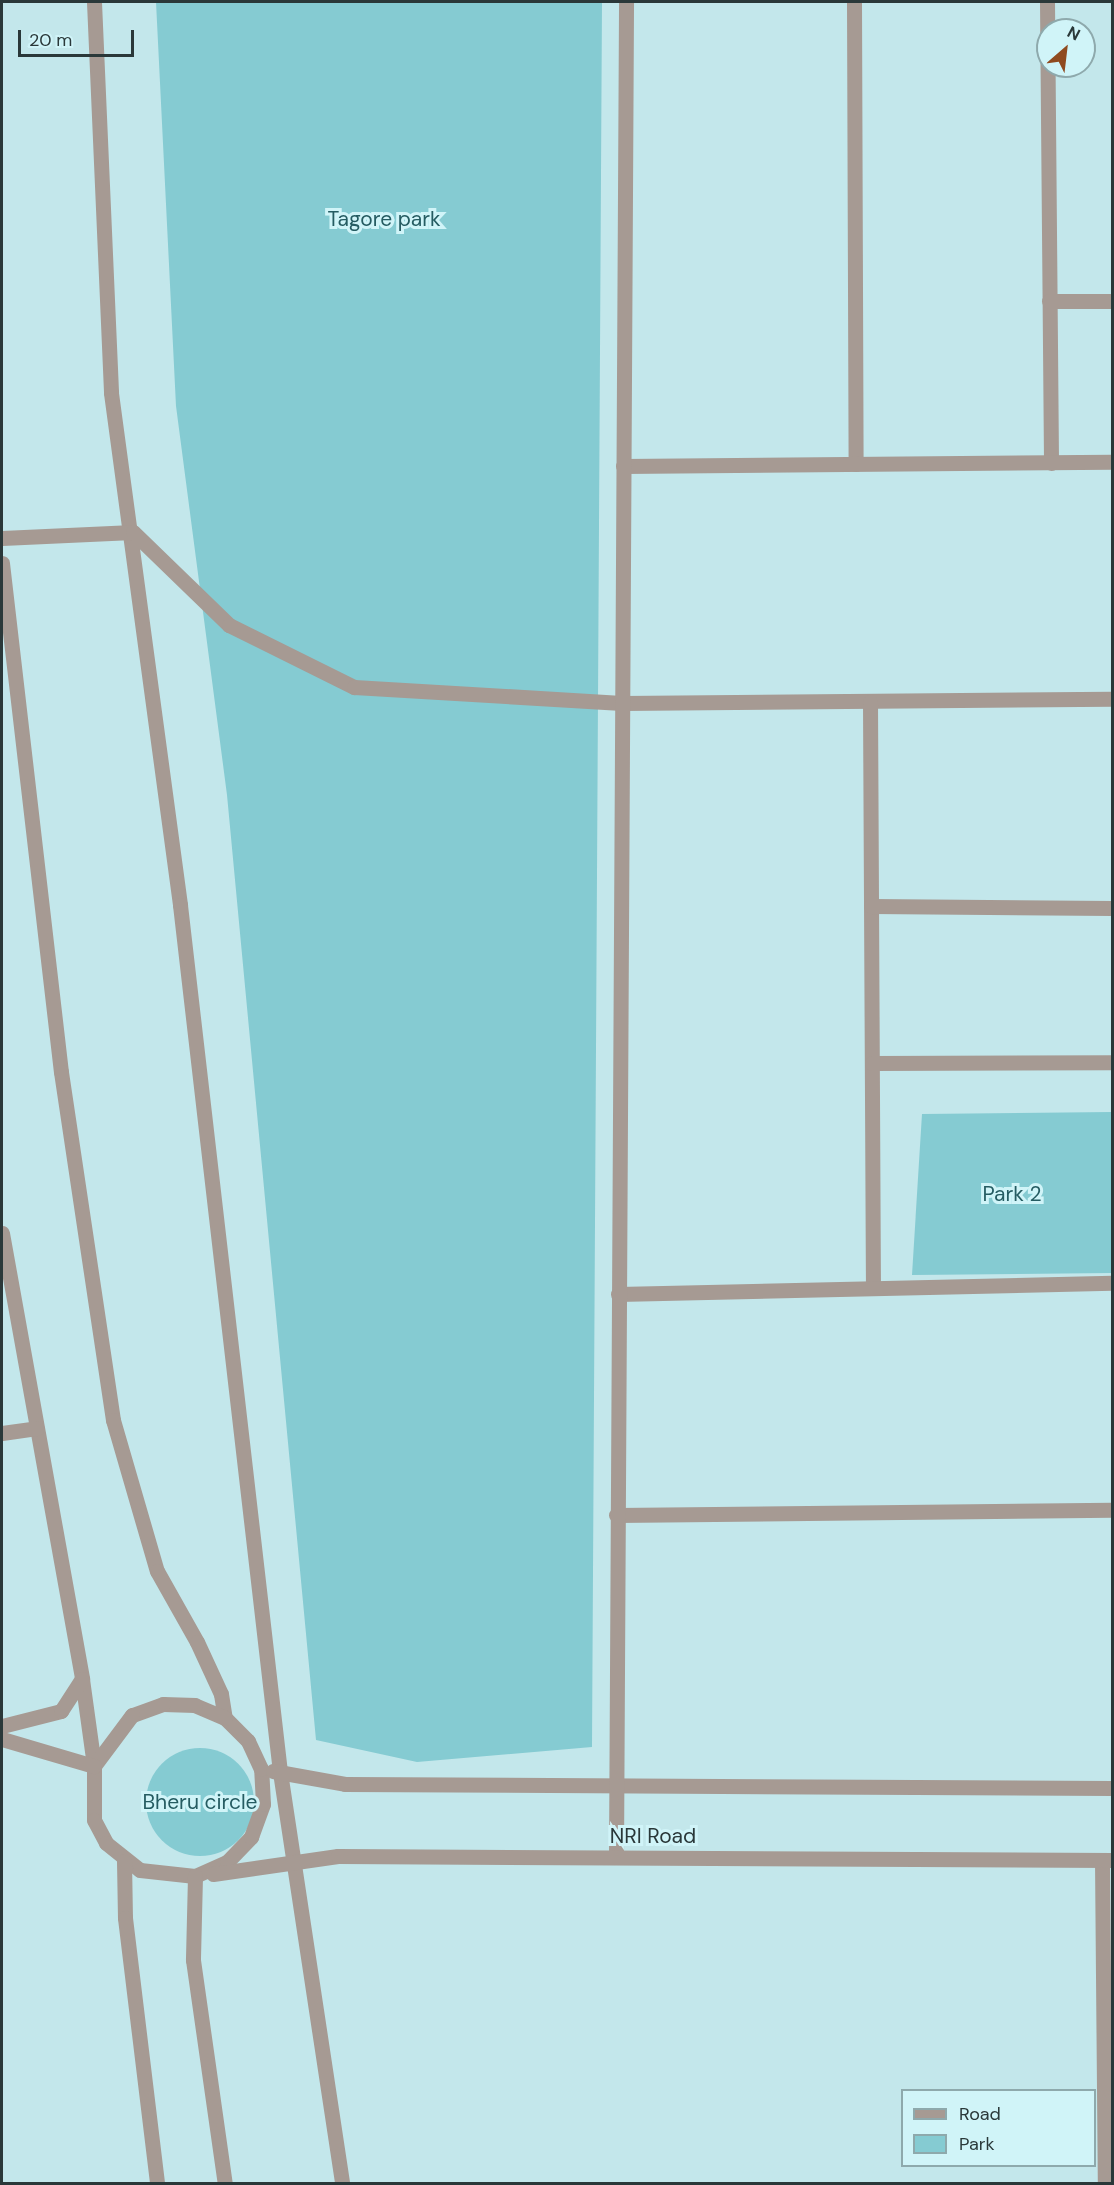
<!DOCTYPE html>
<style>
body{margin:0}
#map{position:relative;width:1114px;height:2185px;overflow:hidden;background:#c3e7eb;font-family:"DM Sans",sans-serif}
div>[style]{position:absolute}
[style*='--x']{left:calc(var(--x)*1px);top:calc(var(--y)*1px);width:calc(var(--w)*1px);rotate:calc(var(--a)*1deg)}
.green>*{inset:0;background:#85cbd2}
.round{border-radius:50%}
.minor>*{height:15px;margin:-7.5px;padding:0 7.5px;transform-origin:7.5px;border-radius:7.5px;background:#a69a93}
span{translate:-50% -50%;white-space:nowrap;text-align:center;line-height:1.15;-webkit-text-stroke:6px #d0f4f8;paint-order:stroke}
.park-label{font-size:21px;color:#255c62}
.street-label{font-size:21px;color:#2a3839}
.frame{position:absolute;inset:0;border:3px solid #2a3839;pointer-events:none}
.legend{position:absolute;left:901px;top:2089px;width:195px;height:78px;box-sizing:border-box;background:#d0f4f8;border:2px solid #8ea9ac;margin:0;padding:8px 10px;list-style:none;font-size:18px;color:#2a3839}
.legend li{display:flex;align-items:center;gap:12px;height:30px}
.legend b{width:30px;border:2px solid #8ea9ac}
.north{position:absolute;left:1036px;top:18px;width:60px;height:60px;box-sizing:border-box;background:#d0f4f8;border:2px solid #8ea9ac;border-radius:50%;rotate:28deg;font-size:16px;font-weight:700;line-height:24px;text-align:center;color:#2a3839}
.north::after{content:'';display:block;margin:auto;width:21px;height:27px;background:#8f4a1f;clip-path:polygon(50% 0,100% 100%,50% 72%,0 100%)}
.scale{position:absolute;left:18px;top:30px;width:116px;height:27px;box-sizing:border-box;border:3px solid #2a3839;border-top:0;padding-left:8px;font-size:18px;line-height:21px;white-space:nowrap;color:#2a3839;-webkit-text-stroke:4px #d0f4f8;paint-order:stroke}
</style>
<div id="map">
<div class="green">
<i style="clip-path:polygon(156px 2px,602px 2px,592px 1747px,417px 1762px,316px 1740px,227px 795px,176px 406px)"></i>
<i style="clip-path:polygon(1112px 1112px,1112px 1273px,912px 1275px,922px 1114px)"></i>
<i class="round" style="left:146px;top:1748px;width:108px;height:108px"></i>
</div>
<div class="minor">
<i style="--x:94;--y:2;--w:391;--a:87.5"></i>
<i style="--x:111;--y:393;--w:517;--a:82.32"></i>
<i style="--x:180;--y:905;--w:873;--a:83.42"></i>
<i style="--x:280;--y:1772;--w:417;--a:81.4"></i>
<i style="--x:854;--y:2;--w:462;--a:89.8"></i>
<i style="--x:1047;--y:2;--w:461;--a:89.5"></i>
<i style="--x:1049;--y:301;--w:63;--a:0"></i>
<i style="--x:623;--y:466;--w:489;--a:-0.5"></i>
<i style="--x:2;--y:538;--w:131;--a:-2.6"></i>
<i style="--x:133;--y:532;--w:134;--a:44.1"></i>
<i style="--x:229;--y:625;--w:140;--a:26.4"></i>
<i style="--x:354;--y:687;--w:268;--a:3.4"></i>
<i style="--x:622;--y:703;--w:490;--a:-0.5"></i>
<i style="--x:2;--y:563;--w:512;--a:83.39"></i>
<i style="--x:61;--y:1072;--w:352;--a:81.5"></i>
<i style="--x:113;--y:1420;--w:157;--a:73.8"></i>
<i style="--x:157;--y:1571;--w:81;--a:60.6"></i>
<i style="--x:197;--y:1642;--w:57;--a:65.2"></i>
<i style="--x:221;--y:1694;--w:24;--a:81"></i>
<i style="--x:870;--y:702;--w:586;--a:89.71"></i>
<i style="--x:871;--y:906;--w:241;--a:0.5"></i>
<i style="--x:872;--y:1063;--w:240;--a:-0.2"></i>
<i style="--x:2;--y:1233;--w:453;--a:79.8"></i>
<i style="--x:82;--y:1679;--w:88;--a:82.1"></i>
<i style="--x:94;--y:1766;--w:54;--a:90"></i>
<i style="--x:94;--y:1820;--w:26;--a:62"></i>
<i style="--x:106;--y:1843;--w:43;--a:38.5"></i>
<i style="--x:140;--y:1870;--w:55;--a:6.2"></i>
<i style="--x:195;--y:1876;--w:35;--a:-24"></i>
<i style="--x:227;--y:1862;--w:35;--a:-46"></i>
<i style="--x:251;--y:1837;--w:35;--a:-70"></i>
<i style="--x:263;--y:1804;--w:35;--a:-93"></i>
<i style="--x:261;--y:1769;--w:31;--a:-115"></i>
<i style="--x:248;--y:1741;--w:33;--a:-135"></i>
<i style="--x:225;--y:1718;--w:33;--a:-157"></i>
<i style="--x:195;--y:1705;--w:32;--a:-178"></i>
<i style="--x:163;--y:1704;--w:33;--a:160"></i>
<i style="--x:132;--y:1715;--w:64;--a:126.7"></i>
<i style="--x:618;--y:1294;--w:494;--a:-1.3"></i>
<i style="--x:2;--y:1433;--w:35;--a:-8"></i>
<i style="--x:616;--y:1515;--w:496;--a:-0.6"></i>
<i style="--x:2;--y:1726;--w:61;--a:-14.3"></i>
<i style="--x:61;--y:1711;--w:38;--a:-57"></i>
<i style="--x:2;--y:1739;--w:96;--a:16.4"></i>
<i style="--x:273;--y:1771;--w:73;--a:10.2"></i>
<i style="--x:345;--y:1784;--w:767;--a:0.3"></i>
<i style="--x:616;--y:1857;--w:1855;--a:-89.69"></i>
<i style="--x:1102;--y:1860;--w:324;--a:89.5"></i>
<i style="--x:124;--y:1861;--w:57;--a:89"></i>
<i style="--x:125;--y:1918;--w:268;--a:83.1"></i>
<i style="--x:213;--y:1874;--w:126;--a:-8.2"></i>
<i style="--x:338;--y:1856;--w:774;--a:0.3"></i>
<i style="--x:195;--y:1876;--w:84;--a:91.4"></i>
<i style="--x:193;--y:1960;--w:226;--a:81.9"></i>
</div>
<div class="park-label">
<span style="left:384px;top:219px">Tagore park</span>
<span style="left:1012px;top:1194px">Park 2</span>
<span style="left:200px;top:1802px">Bheru circle</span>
</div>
<div class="street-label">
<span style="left:653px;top:1836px">NRI Road</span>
</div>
<div class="frame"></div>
<ul class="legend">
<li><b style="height:8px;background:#a69a93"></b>Road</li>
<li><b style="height:16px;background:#85cbd2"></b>Park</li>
</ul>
<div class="north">N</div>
<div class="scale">20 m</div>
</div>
